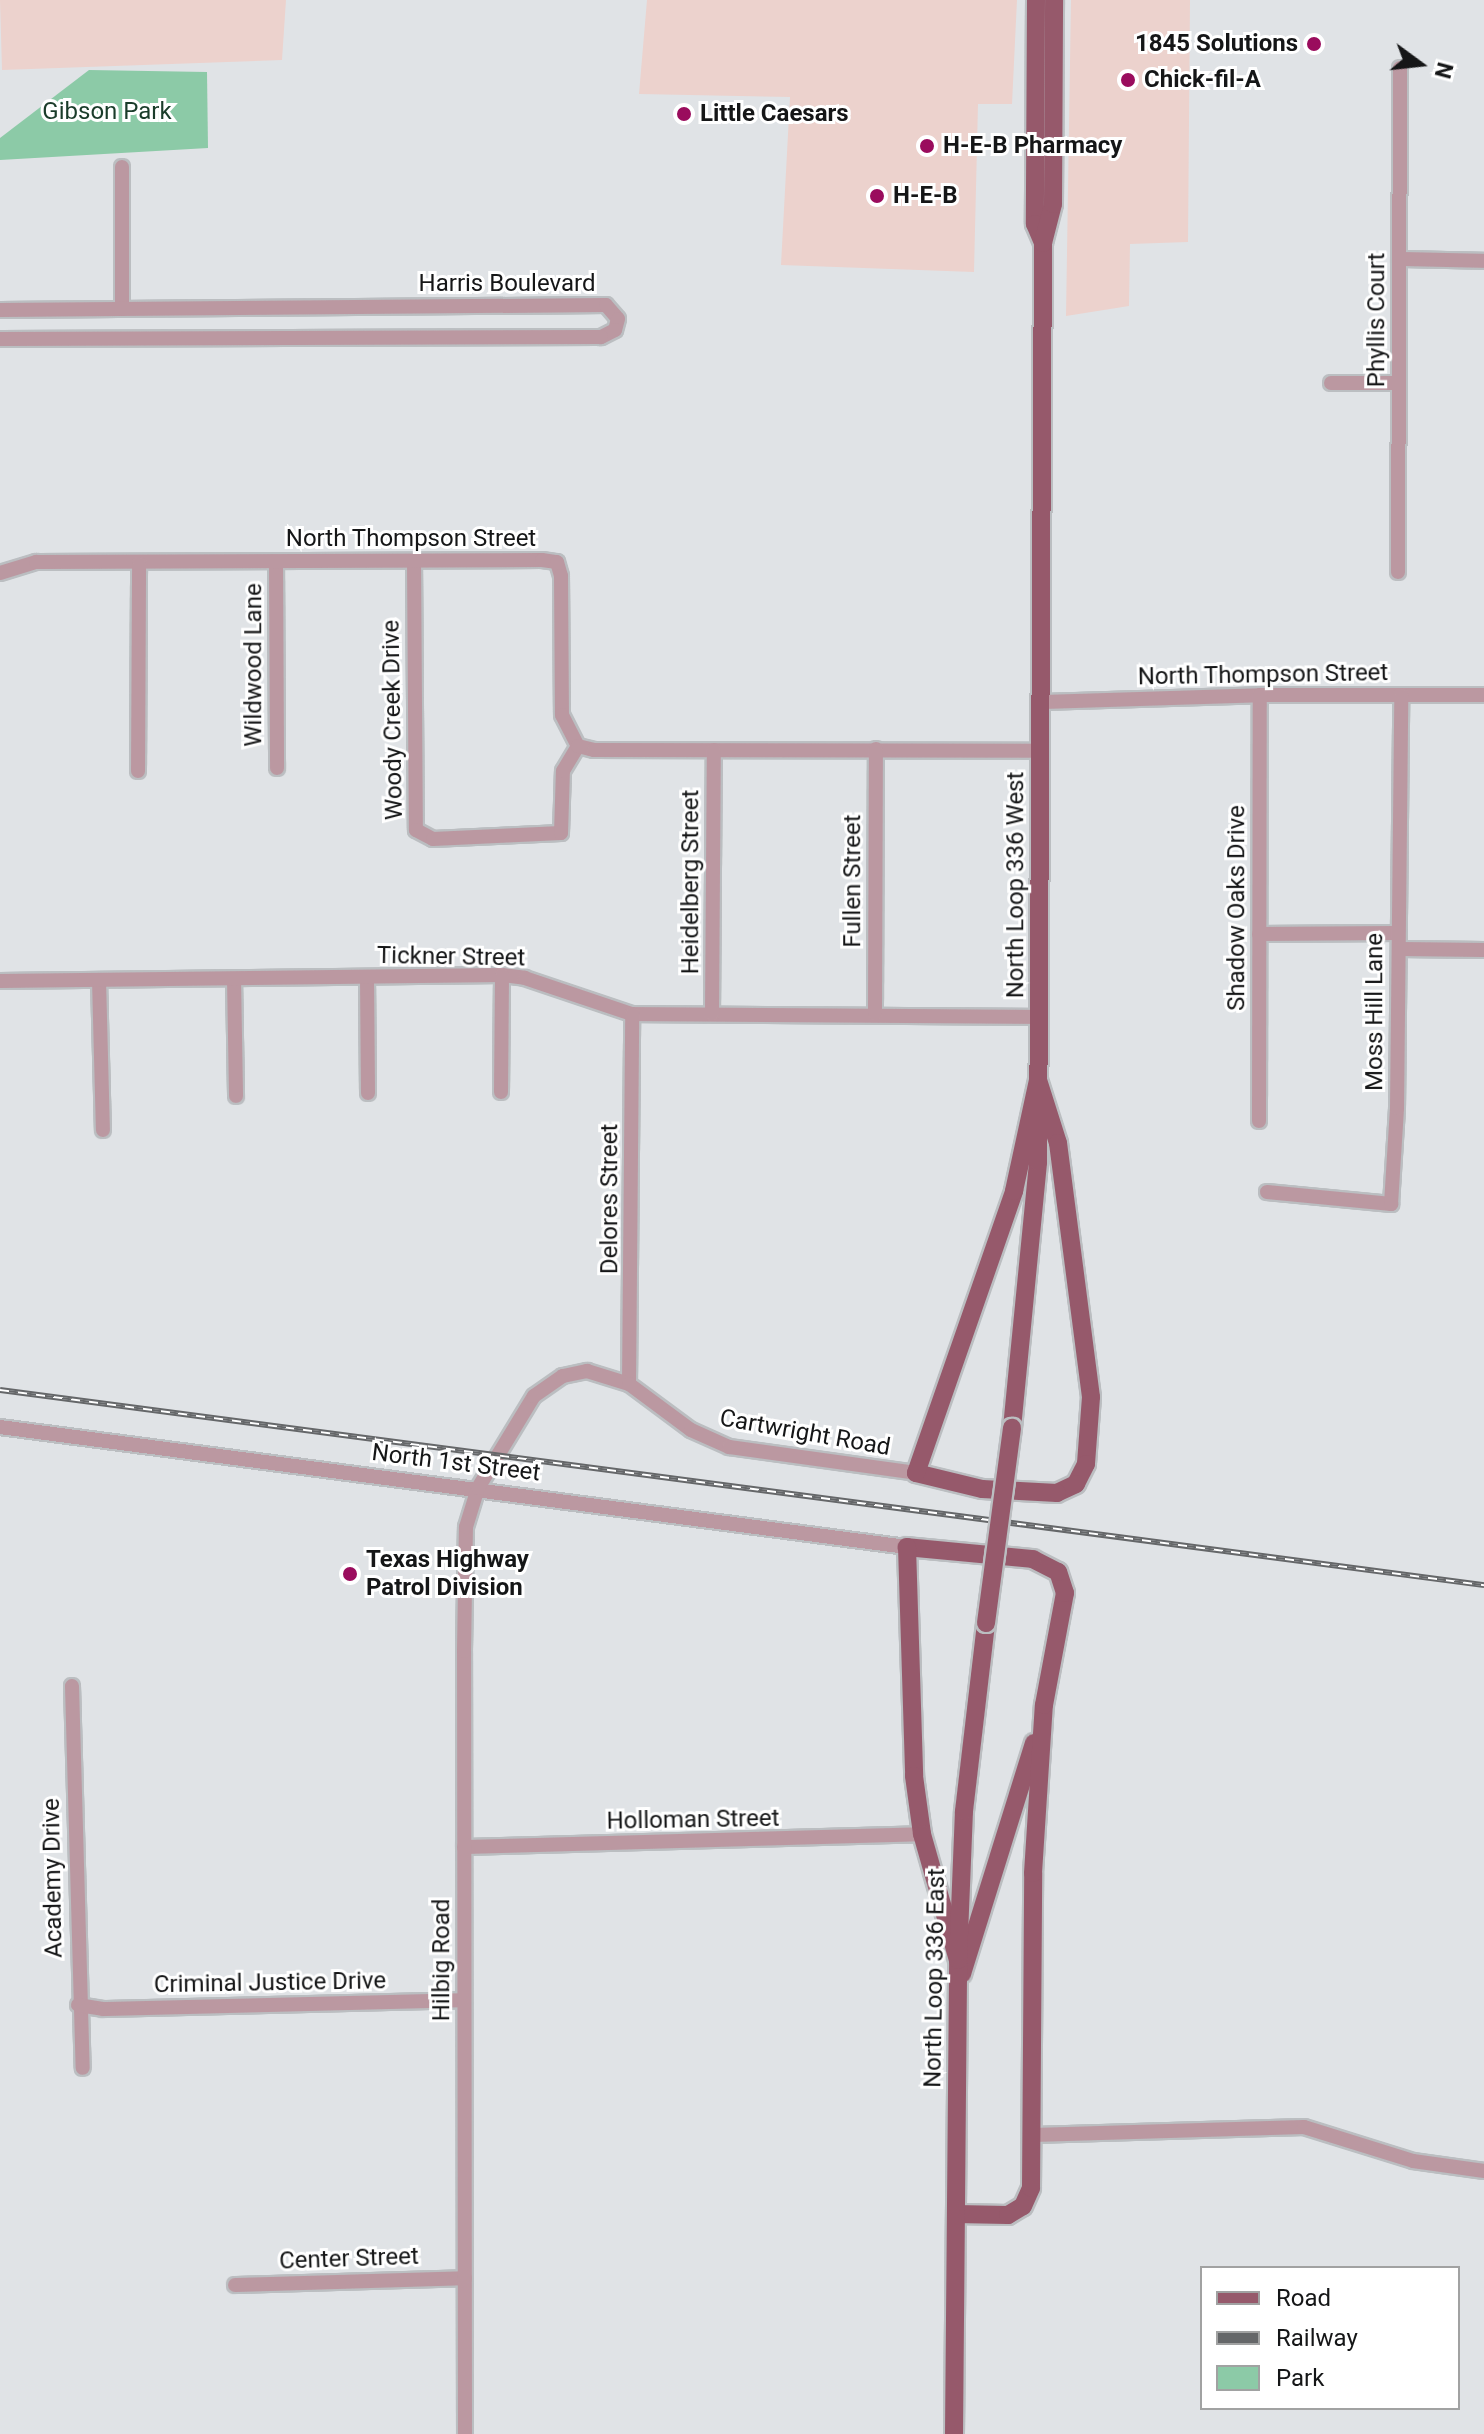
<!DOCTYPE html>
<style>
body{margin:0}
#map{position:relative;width:1484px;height:2434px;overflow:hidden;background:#e0e3e6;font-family:Roboto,sans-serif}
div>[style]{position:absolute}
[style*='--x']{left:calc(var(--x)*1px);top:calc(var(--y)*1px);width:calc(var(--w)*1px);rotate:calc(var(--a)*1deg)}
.commercial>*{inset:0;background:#ecd2cd}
.green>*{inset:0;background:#8ccaa7}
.roads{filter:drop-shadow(2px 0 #bbbec1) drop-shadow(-2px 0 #bbbec1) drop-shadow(0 2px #bbbec1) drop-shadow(0 -2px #bbbec1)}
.minor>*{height:14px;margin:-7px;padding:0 7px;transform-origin:7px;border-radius:7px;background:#bb98a1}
.major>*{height:18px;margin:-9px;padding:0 9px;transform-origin:9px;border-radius:9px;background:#96596b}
.rail>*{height:6px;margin-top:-3px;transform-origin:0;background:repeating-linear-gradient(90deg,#fff 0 9px,#656769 0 18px);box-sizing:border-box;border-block:2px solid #656769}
.bridges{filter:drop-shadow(2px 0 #bbbec1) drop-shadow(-2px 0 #bbbec1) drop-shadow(0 2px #bbbec1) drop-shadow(0 -2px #bbbec1)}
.major-bridge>*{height:18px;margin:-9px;padding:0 9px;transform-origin:9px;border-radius:9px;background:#96596b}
.dots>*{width:22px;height:22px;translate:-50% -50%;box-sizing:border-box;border:4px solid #fff;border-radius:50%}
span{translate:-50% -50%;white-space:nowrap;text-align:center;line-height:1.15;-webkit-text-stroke:6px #fff;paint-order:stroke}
.poi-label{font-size:24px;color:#151617;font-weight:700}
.right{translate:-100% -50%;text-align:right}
.left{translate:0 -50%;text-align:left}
.park-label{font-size:24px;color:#1a3c2a}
.street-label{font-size:24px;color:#151617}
.legend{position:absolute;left:1200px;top:2266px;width:260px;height:144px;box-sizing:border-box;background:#fff;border:2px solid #a1a2a2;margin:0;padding:10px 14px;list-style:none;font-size:24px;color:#151617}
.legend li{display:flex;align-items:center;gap:16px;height:40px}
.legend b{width:40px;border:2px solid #a1a2a2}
.north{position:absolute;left:1380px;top:24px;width:80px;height:80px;-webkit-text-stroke:6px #fff;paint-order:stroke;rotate:105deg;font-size:22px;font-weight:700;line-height:32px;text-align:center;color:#151617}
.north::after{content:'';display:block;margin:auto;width:28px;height:36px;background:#151617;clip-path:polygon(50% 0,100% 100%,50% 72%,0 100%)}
</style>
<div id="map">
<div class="commercial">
<i style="clip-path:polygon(0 0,286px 0,282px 60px,2px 70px)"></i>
<i style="clip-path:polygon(647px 0,1017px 0,1012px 104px,978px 104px,974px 272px,781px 265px,790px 97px,639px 94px)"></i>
<i style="clip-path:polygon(1071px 0,1190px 0,1188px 242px,1130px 244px,1129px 306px,1066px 316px)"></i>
</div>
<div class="green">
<i style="clip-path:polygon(89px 70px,207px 72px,208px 148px,0 160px,0 138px)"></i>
</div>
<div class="roads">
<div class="minor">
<i style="--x:122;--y:167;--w:142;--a:90"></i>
<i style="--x:1399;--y:259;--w:85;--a:1.3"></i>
<i style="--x:0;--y:310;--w:606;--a:-0.47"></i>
<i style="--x:606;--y:305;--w:18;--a:49"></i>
<i style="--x:618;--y:319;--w:11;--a:105"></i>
<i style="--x:615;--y:330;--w:16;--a:153"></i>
<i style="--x:601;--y:337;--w:601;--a:179.81"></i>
<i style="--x:1331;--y:383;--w:68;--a:0"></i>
<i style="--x:414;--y:561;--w:269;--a:89.6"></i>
<i style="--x:416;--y:830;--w:19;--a:28"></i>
<i style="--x:433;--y:839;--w:128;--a:-2.7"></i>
<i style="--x:561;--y:833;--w:62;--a:-88.2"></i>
<i style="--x:563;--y:771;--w:29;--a:-59"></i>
<i style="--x:276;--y:562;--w:206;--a:89.7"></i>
<i style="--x:1398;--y:572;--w:504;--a:-89.77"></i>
<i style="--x:0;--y:573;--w:38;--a:-17"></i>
<i style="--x:36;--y:562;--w:506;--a:-0.23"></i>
<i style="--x:542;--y:560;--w:15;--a:8"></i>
<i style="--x:557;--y:562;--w:15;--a:74"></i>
<i style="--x:561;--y:576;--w:139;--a:89.6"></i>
<i style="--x:562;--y:715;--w:35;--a:63"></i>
<i style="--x:578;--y:746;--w:16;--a:14"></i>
<i style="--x:594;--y:750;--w:447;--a:0.1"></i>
<i style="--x:1043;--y:702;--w:217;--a:-1.8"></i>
<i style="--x:1260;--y:695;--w:224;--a:0"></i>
<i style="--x:138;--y:771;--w:207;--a:-89.7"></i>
<i style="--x:1259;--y:934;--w:138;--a:-0.4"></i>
<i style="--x:1400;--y:949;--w:84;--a:0.7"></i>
<i style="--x:367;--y:977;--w:116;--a:89.5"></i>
<i style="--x:234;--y:979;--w:117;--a:89"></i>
<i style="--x:99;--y:980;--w:150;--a:88.5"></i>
<i style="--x:0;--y:981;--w:502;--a:-0.68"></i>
<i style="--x:502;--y:975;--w:23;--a:7"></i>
<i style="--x:525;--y:978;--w:113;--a:18.6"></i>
<i style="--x:632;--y:1014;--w:408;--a:0.4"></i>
<i style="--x:875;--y:1013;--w:264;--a:-89.8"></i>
<i style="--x:712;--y:1014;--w:264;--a:-89.6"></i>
<i style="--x:501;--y:1092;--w:117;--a:-89.5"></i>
<i style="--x:1259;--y:1121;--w:426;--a:-89.9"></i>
<i style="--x:1267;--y:1192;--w:125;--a:5.5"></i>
<i style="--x:1391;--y:1204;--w:96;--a:-86.4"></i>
<i style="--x:1397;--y:1108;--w:413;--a:-89.4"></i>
<i style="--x:629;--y:1384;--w:370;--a:-89.5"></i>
<i style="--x:0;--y:1427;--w:915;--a:7.54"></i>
<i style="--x:72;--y:1686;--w:382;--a:88.4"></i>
<i style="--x:464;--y:1847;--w:458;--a:-1.6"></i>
<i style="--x:78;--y:2005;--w:25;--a:9"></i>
<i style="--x:103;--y:2009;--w:361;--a:-1.4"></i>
<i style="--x:1033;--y:2135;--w:271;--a:-1.7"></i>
<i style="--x:1304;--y:2127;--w:114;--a:17.3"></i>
<i style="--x:1413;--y:2161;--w:72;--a:8"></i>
<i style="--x:235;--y:2285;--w:230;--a:-1.7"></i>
<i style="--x:465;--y:2434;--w:783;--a:-90.07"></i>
<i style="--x:464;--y:1651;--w:124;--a:-89.1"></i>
<i style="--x:466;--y:1527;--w:41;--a:-72.9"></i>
<i style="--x:478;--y:1488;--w:108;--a:-58.7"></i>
<i style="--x:534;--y:1396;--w:35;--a:-35"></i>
<i style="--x:563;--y:1376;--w:25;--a:-12"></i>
<i style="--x:587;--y:1371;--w:44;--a:17.2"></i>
<i style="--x:629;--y:1384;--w:77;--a:36.6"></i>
<i style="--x:691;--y:1430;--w:42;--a:24.1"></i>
<i style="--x:729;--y:1447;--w:189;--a:7.9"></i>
</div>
<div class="major">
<i style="--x:1036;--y:0;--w:224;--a:90.3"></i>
<i style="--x:1035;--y:224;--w:21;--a:67"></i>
<i style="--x:1038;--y:1080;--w:66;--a:72.4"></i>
<i style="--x:1058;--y:1143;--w:256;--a:82.6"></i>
<i style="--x:1091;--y:1397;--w:67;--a:94.3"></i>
<i style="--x:1086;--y:1464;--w:22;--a:117"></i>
<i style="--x:1076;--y:1484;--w:21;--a:155"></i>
<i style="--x:1057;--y:1493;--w:75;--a:-176.9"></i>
<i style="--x:982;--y:1489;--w:68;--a:-166.4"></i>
<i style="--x:916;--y:1473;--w:299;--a:-70.8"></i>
<i style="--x:1014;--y:1191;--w:114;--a:-77.8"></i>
<i style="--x:1012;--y:1428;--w:267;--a:-84.4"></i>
<i style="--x:1038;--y:1162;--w:919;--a:-89.69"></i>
<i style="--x:1043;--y:243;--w:40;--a:-75.6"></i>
<i style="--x:1053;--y:204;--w:204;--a:-89.7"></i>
<i style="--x:962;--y:1974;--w:242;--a:-72.7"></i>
<i style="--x:956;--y:2214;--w:52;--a:1.1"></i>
<i style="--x:1008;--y:2215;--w:17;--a:-31"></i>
<i style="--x:1023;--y:2206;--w:20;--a:-66"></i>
<i style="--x:1031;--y:2188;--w:315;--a:-89.6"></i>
<i style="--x:1033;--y:1873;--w:168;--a:-86.3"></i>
<i style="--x:1044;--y:1705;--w:114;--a:-79.4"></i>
<i style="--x:1065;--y:1593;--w:22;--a:-108"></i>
<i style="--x:1058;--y:1572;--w:28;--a:-153"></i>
<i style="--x:1033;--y:1559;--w:127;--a:-174.6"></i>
<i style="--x:907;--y:1547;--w:229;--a:88.2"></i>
<i style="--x:914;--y:1776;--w:59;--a:82.1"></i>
<i style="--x:922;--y:1834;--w:131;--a:74.1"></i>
<i style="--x:954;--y:2434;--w:474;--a:-89.5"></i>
<i style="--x:958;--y:1960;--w:149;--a:-87.7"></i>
<i style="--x:964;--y:1811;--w:189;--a:-83.3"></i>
</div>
</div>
<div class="rail">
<i style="--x:0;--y:1390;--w:1497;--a:7.49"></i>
</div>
<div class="bridges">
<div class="major-bridge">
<i style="--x:986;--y:1623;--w:197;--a:-82.4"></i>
</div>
</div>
<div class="dots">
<i style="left:1314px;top:44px;background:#9a0c5d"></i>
<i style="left:1128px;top:80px;background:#9a0c5d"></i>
<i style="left:684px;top:114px;background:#9a0c5d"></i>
<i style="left:927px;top:146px;background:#9a0c5d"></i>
<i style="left:877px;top:196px;background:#9a0c5d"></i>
<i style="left:350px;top:1574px;background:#9a0c5d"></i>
</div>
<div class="poi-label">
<span class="right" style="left:1298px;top:44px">1845 Solutions</span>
<span class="left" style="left:1144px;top:80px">Chick-fil-A</span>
<span class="left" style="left:700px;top:114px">Little Caesars</span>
<span class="left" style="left:943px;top:146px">H-E-B Pharmacy</span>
<span class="left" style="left:893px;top:196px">H-E-B</span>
<span class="left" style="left:366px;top:1574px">Texas Highway<br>Patrol Division</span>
</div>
<div class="park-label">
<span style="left:107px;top:112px">Gibson Park</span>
</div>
<div class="street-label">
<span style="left:507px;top:284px">Harris Boulevard</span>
<span style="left:1377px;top:320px;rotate:-90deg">Phyllis Court</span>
<span style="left:411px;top:539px">North Thompson Street</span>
<span style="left:254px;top:665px;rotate:-90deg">Wildwood Lane</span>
<span style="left:1263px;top:675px;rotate:-1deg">North Thompson Street</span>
<span style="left:393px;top:720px;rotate:-91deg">Woody Creek Drive</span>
<span style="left:853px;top:881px;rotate:-90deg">Fullen Street</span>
<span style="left:691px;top:882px;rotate:-90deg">Heidelberg Street</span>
<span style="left:1016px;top:885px;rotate:-90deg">North Loop 336 West</span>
<span style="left:1237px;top:908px;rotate:-90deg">Shadow Oaks Drive</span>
<span style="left:451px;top:957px;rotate:1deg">Tickner Street</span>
<span style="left:1375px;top:1012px;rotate:-90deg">Moss Hill Lane</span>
<span style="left:610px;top:1199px;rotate:-90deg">Delores Street</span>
<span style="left:805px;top:1433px;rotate:10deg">Cartwright Road</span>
<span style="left:456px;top:1463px;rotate:7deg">North 1st Street</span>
<span style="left:693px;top:1820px;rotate:-1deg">Holloman Street</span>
<span style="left:53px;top:1878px;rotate:-91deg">Academy Drive</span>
<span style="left:442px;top:1960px;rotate:-90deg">Hilbig Road</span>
<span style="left:935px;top:1978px;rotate:-89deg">North Loop 336 East</span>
<span style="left:270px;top:1983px;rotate:-1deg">Criminal Justice Drive</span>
<span style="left:349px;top:2259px;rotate:-2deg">Center Street</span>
</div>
<ul class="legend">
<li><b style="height:10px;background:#96596b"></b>Road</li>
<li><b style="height:10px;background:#656769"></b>Railway</li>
<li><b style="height:22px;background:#8ccaa7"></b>Park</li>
</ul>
<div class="north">N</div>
</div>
